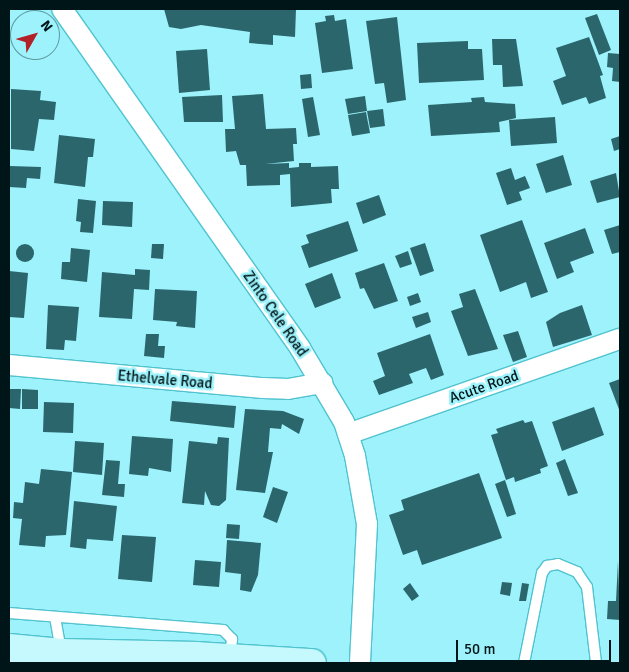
<!DOCTYPE html>
<style>
body{margin:0}
#map{position:relative;width:629px;height:672px;overflow:hidden;background:#9df2fb;font-family:Signika,sans-serif}
div>[style]{position:absolute}
[style*='--x']{left:calc(var(--x)*1px);top:calc(var(--y)*1px);width:calc(var(--w)*1px);rotate:calc(var(--a)*1deg)}
.building>*{inset:0;background:#2b666d}
.round{border-radius:50%}
.roads{filter:drop-shadow(1px 0 #51c3cf) drop-shadow(-1px 0 #51c3cf) drop-shadow(0 1px #51c3cf) drop-shadow(0 -1px #51c3cf)}
.lane>*{height:10px;margin:-5px;padding:0 5px;transform-origin:5px;border-radius:5px;background:#fff}
.street>*{height:20px;margin:-10px;padding:0 10px;transform-origin:10px;border-radius:10px;background:#fff}
.secondary>*{height:28px;margin:-14px;padding:0 14px;transform-origin:14px;border-radius:14px;background:#c5f9fe}
span{translate:-50% -50%;white-space:nowrap;text-align:center;line-height:1.15;-webkit-text-stroke:5px #9df2fb;paint-order:stroke}
.street-label{font-size:15px;color:#001517}
.frame{position:absolute;inset:0;border:10px solid #001517;pointer-events:none}
.north{position:absolute;left:10px;top:10px;width:50px;height:50px;box-sizing:border-box;background:#9df2fb;border:1px solid #5e9aa0;border-radius:50%;rotate:52deg;font-size:14px;font-weight:700;line-height:20px;text-align:center;color:#001517}
.north::after{content:'';display:block;margin:auto;width:18px;height:22px;background:#b22128;clip-path:polygon(50% 0,100% 100%,50% 72%,0 100%)}
.scale{position:absolute;left:456px;top:640px;width:155px;height:22px;box-sizing:border-box;border:2px solid #001517;border-top:0;padding-left:6px;font-size:15px;line-height:18px;white-space:nowrap;color:#001517;-webkit-text-stroke:4px #9df2fb;paint-order:stroke}
</style>
<div id="map">
<div class="building">
<i style="clip-path:polygon(164px 9px,296px 9px,295px 37px,273px 35px,273px 45px,249px 43px,250px 32px,201px 25px,181px 29px,169px 27px)"></i>
<i style="clip-path:polygon(597px 14px,611px 50px,599px 55px,585px 18px)"></i>
<i style="clip-path:polygon(334px 15px,335px 21px,346px 19px,353px 69px,322px 73px,315px 23px,326px 21px,325px 16px)"></i>
<i style="clip-path:polygon(397px 17px,406px 100px,387px 103px,384px 83px,375px 84px,366px 21px)"></i>
<i style="clip-path:polygon(589px 37px,603px 75px,600px 76px,606px 98px,589px 104px,586px 97px,562px 105px,553px 81px,566px 76px,556px 48px)"></i>
<i style="clip-path:polygon(492px 39px,516px 39px,523px 86px,503px 87px,502px 65px,493px 65px)"></i>
<i style="clip-path:polygon(468px 41px,468px 49px,482px 49px,484px 80px,419px 83px,417px 43px)"></i>
<i style="clip-path:polygon(207px 49px,210px 90px,179px 93px,176px 51px)"></i>
<i style="clip-path:polygon(608px 53px,620px 54px,620px 82px,612px 81px,613px 68px,607px 67px)"></i>
<i style="clip-path:polygon(311px 74px,312px 88px,301px 89px,300px 75px)"></i>
<i style="clip-path:polygon(11px 89px,41px 91px,40px 100px,56px 102px,54px 120px,39px 119px,34px 151px,11px 149px)"></i>
<i style="clip-path:polygon(263px 94px,266px 129px,296px 128px,297px 144px,293px 144px,294px 161px,265px 164px,289px 163px,289px 168px,299px 167px,299px 163px,311px 163px,311px 167px,338px 166px,339px 189px,331px 189px,332px 203px,291px 207px,290px 174px,280px 175px,280px 185px,247px 186px,246px 165px,240px 165px,236px 151px,226px 152px,225px 129px,235px 129px,232px 96px)"></i>
<i style="clip-path:polygon(222px 95px,223px 122px,184px 122px,182px 97px)"></i>
<i style="clip-path:polygon(365px 96px,367px 111px,348px 114px,345px 99px)"></i>
<i style="clip-path:polygon(313px 97px,320px 135px,308px 137px,302px 99px)"></i>
<i style="clip-path:polygon(484px 97px,485px 102px,515px 104px,516px 118px,499px 122px,500px 132px,431px 136px,428px 105px,472px 102px,471px 98px)"></i>
<i style="clip-path:polygon(383px 109px,385px 126px,370px 128px,367px 111px)"></i>
<i style="clip-path:polygon(366px 112px,370px 133px,352px 136px,348px 115px)"></i>
<i style="clip-path:polygon(555px 117px,557px 143px,511px 146px,509px 120px)"></i>
<i style="clip-path:polygon(59px 135px,95px 139px,93px 157px,88px 157px,85px 187px,54px 183px)"></i>
<i style="clip-path:polygon(620px 136px,620px 149px,614px 151px,611px 139px)"></i>
<i style="clip-path:polygon(563px 155px,572px 185px,546px 193px,536px 164px)"></i>
<i style="clip-path:polygon(10px 166px,41px 167px,40px 179px,27px 178px,26px 188px,9px 187px)"></i>
<i style="clip-path:polygon(511px 168px,515px 180px,525px 176px,530px 188px,519px 192px,522px 200px,507px 205px,496px 173px)"></i>
<i style="clip-path:polygon(616px 173px,620px 197px,597px 203px,590px 181px)"></i>
<i style="clip-path:polygon(379px 195px,386px 215px,363px 224px,356px 203px)"></i>
<i style="clip-path:polygon(78px 199px,96px 201px,93px 233px,80px 232px,81px 222px,76px 221px)"></i>
<i style="clip-path:polygon(103px 201px,133px 202px,132px 227px,102px 225px)"></i>
<i style="clip-path:polygon(522px 220px,548px 292px,531px 298px,526px 282px,500px 292px,480px 235px)"></i>
<i style="clip-path:polygon(348px 221px,358px 251px,309px 268px,301px 246px,309px 243px,306px 235px)"></i>
<i style="clip-path:polygon(620px 225px,620px 252px,612px 254px,604px 230px)"></i>
<i style="clip-path:polygon(585px 228px,594px 253px,570px 262px,574px 272px,557px 279px,544px 243px)"></i>
<i style="clip-path:polygon(425px 243px,434px 271px,420px 276px,410px 248px)"></i>
<i class="round" style="left:16px;top:244px;width:18px;height:18px"></i>
<i style="clip-path:polygon(152px 244px,164px 244px,163px 259px,151px 258px)"></i>
<i style="clip-path:polygon(71px 248px,90px 250px,87px 282px,61px 279px,62px 262px,70px 262px)"></i>
<i style="clip-path:polygon(408px 251px,412px 264px,400px 268px,395px 256px)"></i>
<i style="clip-path:polygon(384px 263px,398px 301px,374px 309px,364px 288px,360px 289px,355px 273px)"></i>
<i style="clip-path:polygon(135px 269px,150px 270px,149px 290px,134px 289px,132px 319px,99px 317px,102px 272px,135px 275px)"></i>
<i style="clip-path:polygon(9px 271px,28px 273px,24px 318px,9px 317px)"></i>
<i style="clip-path:polygon(332px 273px,341px 298px,315px 308px,305px 284px)"></i>
<i style="clip-path:polygon(155px 289px,197px 291px,195px 328px,176px 326px,177px 322px,153px 320px)"></i>
<i style="clip-path:polygon(475px 289px,498px 349px,468px 356px,451px 311px,463px 307px,459px 294px)"></i>
<i style="clip-path:polygon(418px 293px,421px 302px,410px 306px,407px 297px)"></i>
<i style="clip-path:polygon(48px 305px,79px 307px,76px 341px,65px 340px,64px 350px,46px 349px)"></i>
<i style="clip-path:polygon(582px 305px,592px 335px,553px 347px,546px 322px,560px 313px)"></i>
<i style="clip-path:polygon(428px 312px,431px 322px,416px 328px,412px 317px)"></i>
<i style="clip-path:polygon(518px 331px,527px 357px,513px 362px,503px 335px)"></i>
<i style="clip-path:polygon(146px 334px,159px 334px,158px 346px,165px 346px,164px 358px,144px 356px)"></i>
<i style="clip-path:polygon(430px 334px,444px 375px,431px 380px,426px 368px,409px 374px,413px 383px,379px 395px,373px 381px,385px 376px,377px 353px)"></i>
<i style="clip-path:polygon(620px 379px,620px 412px,609px 383px)"></i>
<i style="clip-path:polygon(9px 389px,21px 389px,20px 409px,9px 408px)"></i>
<i style="clip-path:polygon(22px 389px,38px 390px,38px 409px,22px 409px)"></i>
<i style="clip-path:polygon(172px 401px,236px 406px,234px 428px,170px 421px)"></i>
<i style="clip-path:polygon(44px 402px,74px 403px,73px 433px,43px 432px)"></i>
<i style="clip-path:polygon(594px 407px,604px 435px,562px 451px,552px 422px)"></i>
<i style="clip-path:polygon(245px 409px,283px 411px,304px 419px,299px 434px,282px 424px,281px 429px,270px 428px,268px 452px,273px 452px,265px 493px,236px 490px)"></i>
<i style="clip-path:polygon(523px 420px,525px 423px,532px 421px,548px 466px,540px 469px,541px 473px,515px 482px,514px 477px,506px 480px,491px 435px,498px 433px,496px 429px)"></i>
<i style="clip-path:polygon(132px 436px,173px 439px,171px 472px,149px 468px,148px 476px,129px 474px)"></i>
<i style="clip-path:polygon(218px 437px,229px 438px,226px 500px,219px 506px,211px 505px,205px 491px,204px 505px,182px 503px,189px 441px,217px 444px)"></i>
<i style="clip-path:polygon(75px 441px,104px 443px,102px 475px,73px 472px)"></i>
<i style="clip-path:polygon(565px 459px,578px 493px,568px 496px,556px 463px)"></i>
<i style="clip-path:polygon(106px 460px,120px 461px,118px 484px,125px 484px,124px 497px,102px 495px)"></i>
<i style="clip-path:polygon(41px 469px,72px 472px,66px 535px,46px 536px,45px 547px,19px 545px,22px 519px,13px 518px,14px 502px,23px 503px,25px 482px,39px 484px)"></i>
<i style="clip-path:polygon(479px 473px,502px 538px,422px 565px,417px 550px,403px 555px,389px 515px,404px 510px,401px 500px)"></i>
<i style="clip-path:polygon(505px 480px,516px 514px,507px 517px,495px 484px)"></i>
<i style="clip-path:polygon(273px 487px,288px 492px,277px 523px,263px 517px)"></i>
<i style="clip-path:polygon(74px 501px,117px 506px,113px 541px,87px 539px,86px 549px,70px 547px)"></i>
<i style="clip-path:polygon(227px 524px,240px 525px,239px 539px,226px 538px)"></i>
<i style="clip-path:polygon(122px 535px,156px 537px,152px 582px,118px 579px)"></i>
<i style="clip-path:polygon(227px 540px,261px 543px,258px 575px,251px 592px,240px 590px,241px 574px,225px 572px)"></i>
<i style="clip-path:polygon(195px 560px,221px 562px,219px 587px,193px 585px)"></i>
<i style="clip-path:polygon(618px 561px,620px 620px,607px 619px,608px 601px,616px 601px)"></i>
<i style="clip-path:polygon(502px 582px,512px 583px,510px 596px,500px 594px)"></i>
<i style="clip-path:polygon(410px 583px,419px 596px,412px 601px,403px 589px)"></i>
<i style="clip-path:polygon(522px 583px,529px 584px,526px 601px,519px 601px)"></i>
</div>
<div class="roads">
<div class="lane">
<i style="--x:9;--y:613;--w:215;--a:4.5"></i>
<i style="--x:223;--y:630;--w:13;--a:45"></i>
<i style="--x:232;--y:639;--w:19;--a:96"></i>
<i style="--x:55;--y:617;--w:34;--a:80"></i>
<i style="--x:524;--y:663;--w:92;--a:-78.7"></i>
<i style="--x:542;--y:573;--w:9;--a:-54"></i>
<i style="--x:547;--y:566;--w:11;--a:-10"></i>
<i style="--x:558;--y:564;--w:21;--a:23"></i>
<i style="--x:577;--y:572;--w:18;--a:56"></i>
<i style="--x:587;--y:587;--w:77;--a:83.2"></i>
</div>
<div class="street">
<i style="--x:62;--y:9;--w:414;--a:54.9"></i>
<i style="--x:300;--y:348;--w:86;--a:59.3"></i>
<i style="--x:344;--y:422;--w:36;--a:72"></i>
<i style="--x:355;--y:456;--w:69;--a:80"></i>
<i style="--x:367;--y:524;--w:139;--a:92.9"></i>
<i style="--x:9;--y:365;--w:255;--a:5.2"></i>
<i style="--x:263;--y:388;--w:25;--a:2"></i>
<i style="--x:288;--y:389;--w:35;--a:-10"></i>
<i style="--x:348;--y:434;--w:288;--a:-19.3"></i>
</div>
<div class="secondary">
<i style="--x:9;--y:648;--w:53;--a:5.4"></i>
<i style="--x:62;--y:653;--w:135;--a:1.3"></i>
<i style="--x:197;--y:656;--w:115;--a:3.5"></i>
</div>
</div>
<div class="street-label">
<span style="left:275px;top:314px;rotate:55deg">Zinto Cele Road</span>
<span style="left:165px;top:380px;rotate:5deg">Ethelvale Road</span>
<span style="left:484px;top:387px;rotate:-19deg">Acute Road</span>
</div>
<div class="frame"></div>
<div class="north">N</div>
<div class="scale">50 m</div>
</div>
